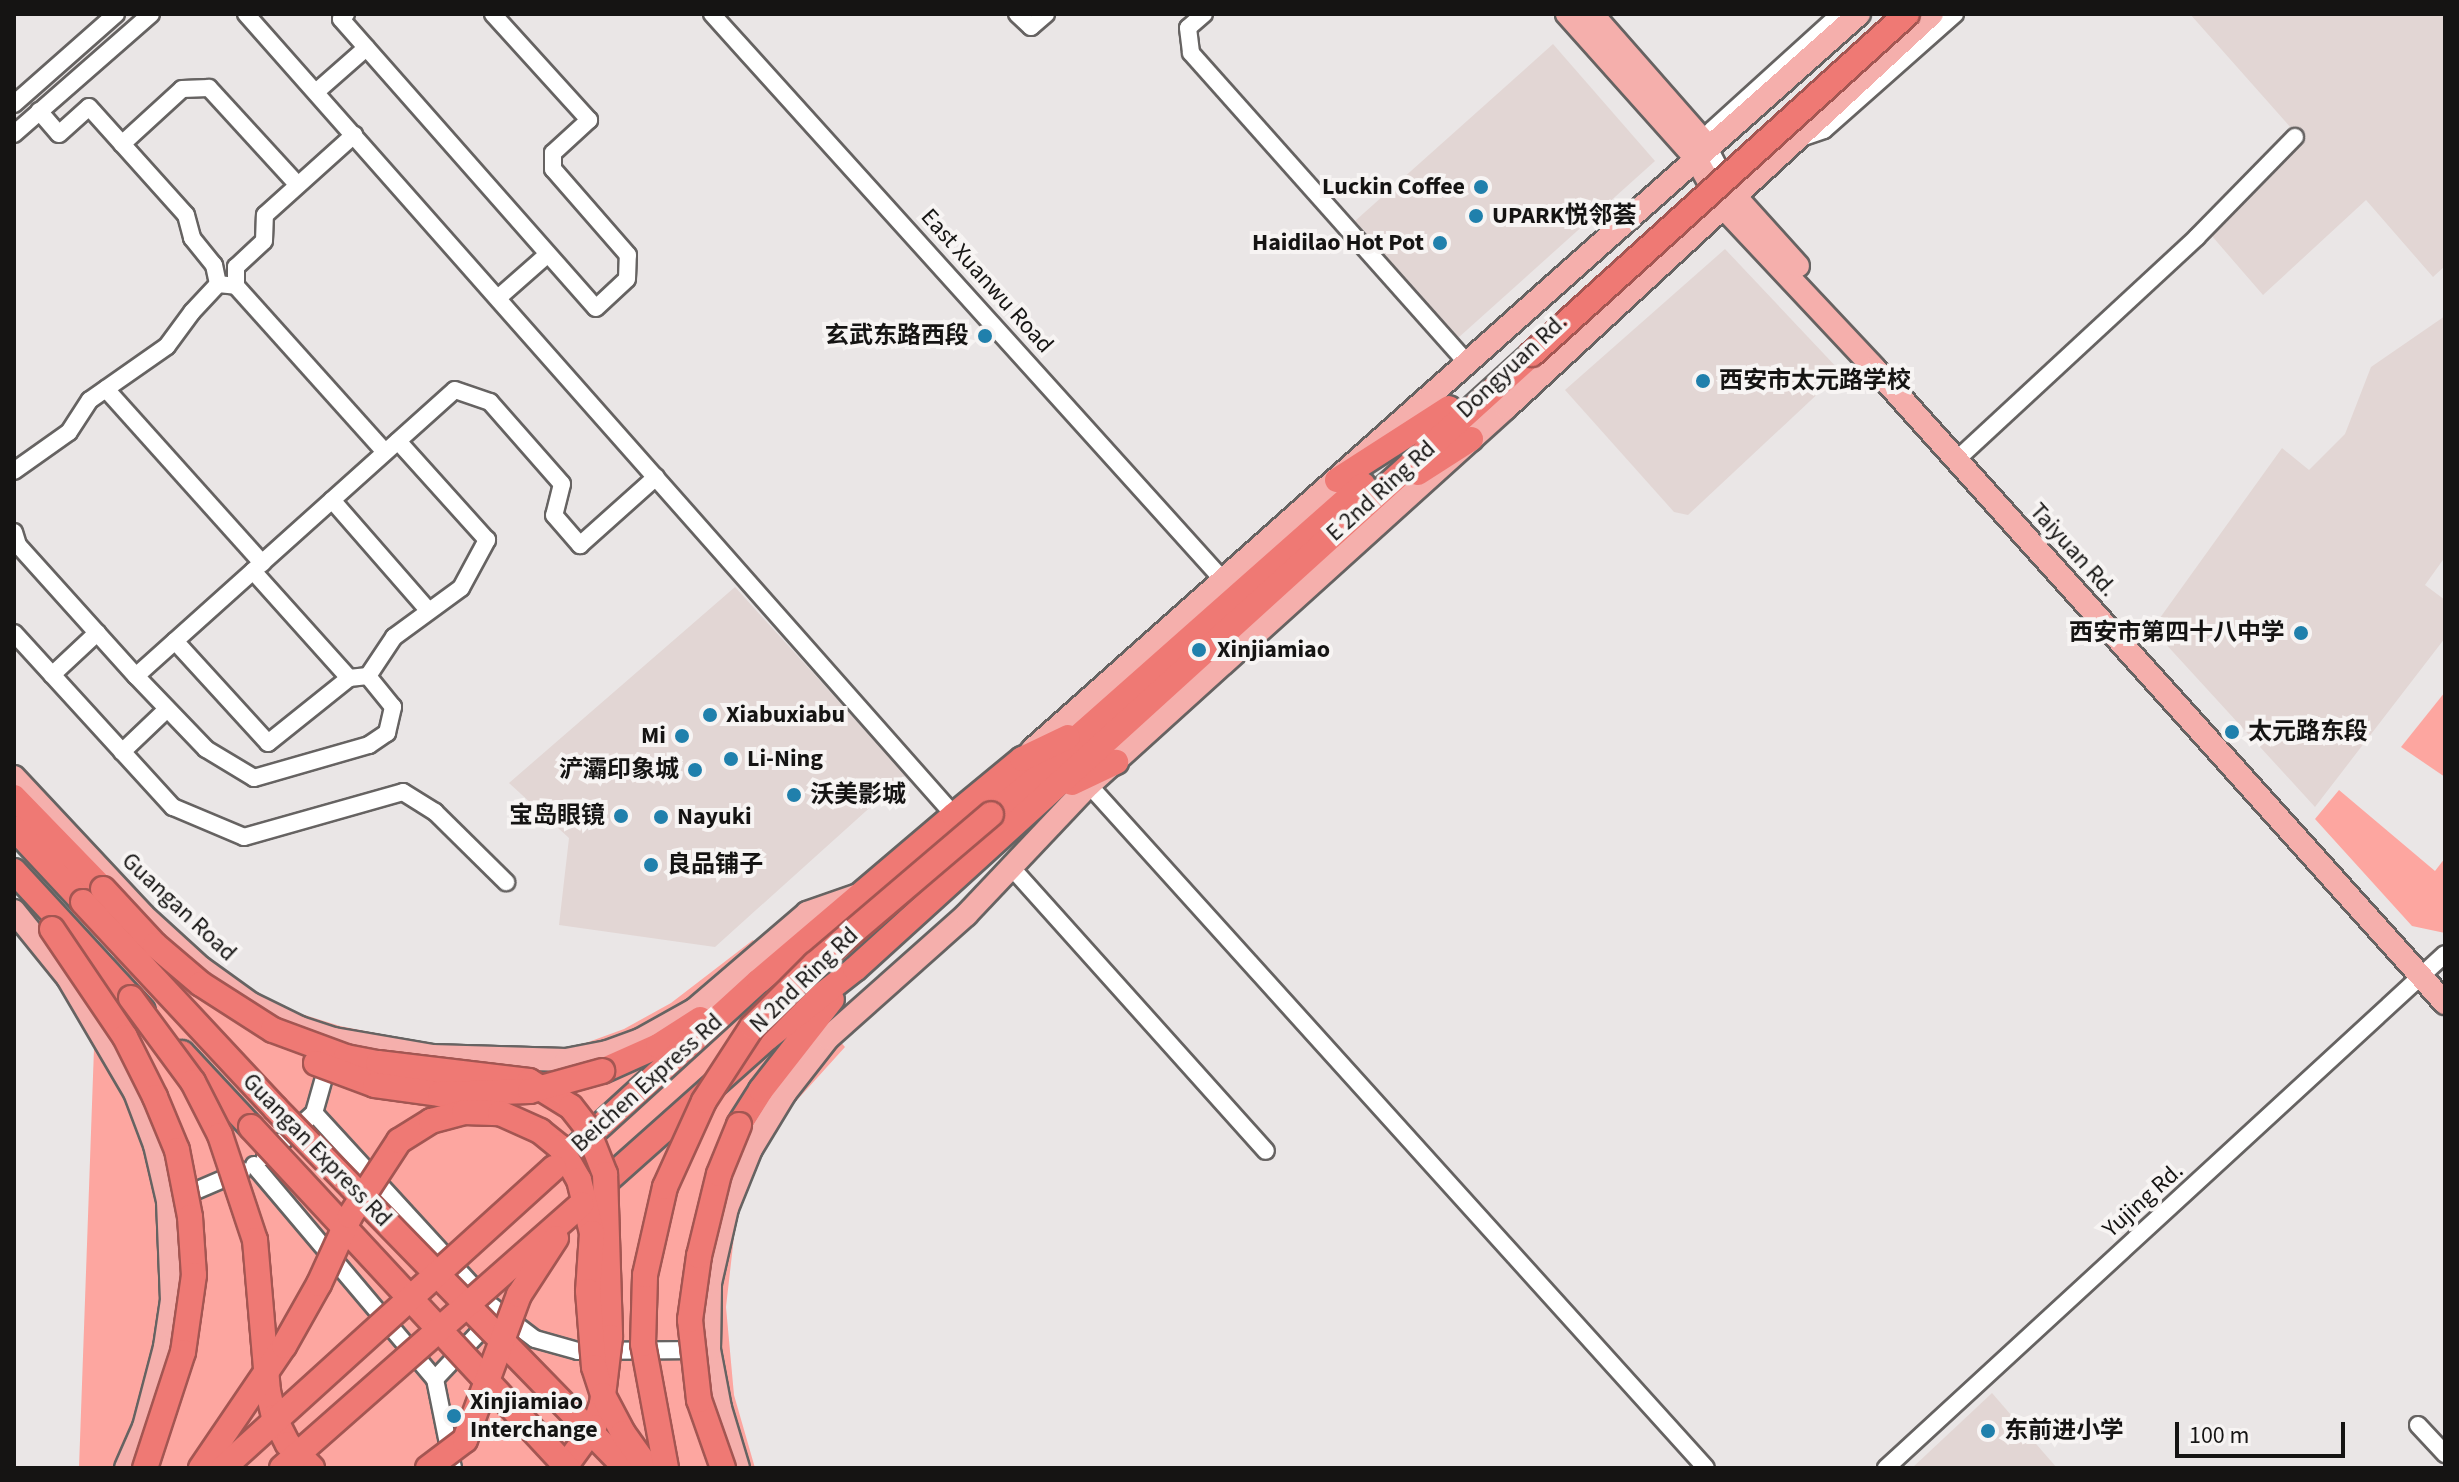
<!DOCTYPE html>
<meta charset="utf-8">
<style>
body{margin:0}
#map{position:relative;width:2459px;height:1482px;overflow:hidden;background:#eae6e6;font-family:"Source Sans 3","Noto Sans SC",sans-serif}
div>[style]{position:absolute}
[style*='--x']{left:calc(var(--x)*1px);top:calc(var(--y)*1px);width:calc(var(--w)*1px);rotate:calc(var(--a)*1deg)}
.built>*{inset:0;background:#e2d6d4}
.green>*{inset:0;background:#fda6a0}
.roads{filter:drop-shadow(2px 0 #666362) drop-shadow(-2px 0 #666362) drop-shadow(0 2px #666362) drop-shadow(0 -2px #666362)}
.minor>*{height:16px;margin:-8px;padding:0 8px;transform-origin:8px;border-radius:8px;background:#fff}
.major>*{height:22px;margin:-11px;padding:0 11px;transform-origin:11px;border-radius:11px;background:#f5afac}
.highway>*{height:24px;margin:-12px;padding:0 12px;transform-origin:12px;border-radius:12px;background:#ef7974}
.bridges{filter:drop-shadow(2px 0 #a35652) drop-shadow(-2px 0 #a35652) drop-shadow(0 2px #a35652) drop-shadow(0 -2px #a35652)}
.highway-bridge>*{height:24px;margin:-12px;padding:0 12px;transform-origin:12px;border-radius:12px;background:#ef7974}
.dots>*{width:22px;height:22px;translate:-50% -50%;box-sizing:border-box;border:4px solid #f7f4f3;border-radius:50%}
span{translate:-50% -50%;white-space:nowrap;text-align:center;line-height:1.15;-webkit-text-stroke:8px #f7f4f3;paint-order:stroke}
.poi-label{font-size:24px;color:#151413;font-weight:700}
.right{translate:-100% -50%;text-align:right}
.left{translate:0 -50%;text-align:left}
.street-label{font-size:24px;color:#151413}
.frame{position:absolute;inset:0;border:16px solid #151413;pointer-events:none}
.scale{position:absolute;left:2175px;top:1422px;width:170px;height:36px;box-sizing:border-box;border:4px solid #151413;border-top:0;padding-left:10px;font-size:24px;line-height:28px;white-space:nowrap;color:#151413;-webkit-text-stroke:6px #f7f4f3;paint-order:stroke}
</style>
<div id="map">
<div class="built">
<i style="clip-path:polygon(2190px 14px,2445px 14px,2445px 266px,2433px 277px,2366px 200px,2263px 295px,2205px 228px,2299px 137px)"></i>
<i style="clip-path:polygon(1553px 44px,1655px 161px,1458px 338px,1355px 221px)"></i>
<i style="clip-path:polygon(1725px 249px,1841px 372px,1688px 515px,1674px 512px,1565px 390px)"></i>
<i style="clip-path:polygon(2445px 316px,2445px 557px,2425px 585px,2445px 600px,2445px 638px,2315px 807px,2152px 629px,2282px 448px,2309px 470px,2345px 434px,2371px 367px)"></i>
<i style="clip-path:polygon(735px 587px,906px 775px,715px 947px,559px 925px,569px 838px,509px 783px)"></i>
<i style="clip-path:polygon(1992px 1393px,2057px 1468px,1912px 1468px)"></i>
</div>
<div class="green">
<i style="clip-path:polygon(2445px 692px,2445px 777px,2401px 747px)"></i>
<i style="clip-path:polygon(2339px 790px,2435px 871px,2445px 858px,2445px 933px,2412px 926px,2315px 819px)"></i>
<i style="clip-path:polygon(154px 915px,213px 969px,276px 1006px,340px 1026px,431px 1044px,515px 1051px,572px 1048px,624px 1029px,671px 1003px,753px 940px,845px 1047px,770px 1130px,737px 1210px,726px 1307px,734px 1395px,755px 1468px,79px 1468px,94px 1048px,69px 1005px)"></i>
</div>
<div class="roads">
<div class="minor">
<i style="--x:246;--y:14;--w:1069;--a:48.53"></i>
<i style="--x:346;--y:14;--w:7;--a:135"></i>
<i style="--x:341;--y:19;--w:385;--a:48.6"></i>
<i style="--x:596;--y:308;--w:42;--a:-43.1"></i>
<i style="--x:627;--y:279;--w:24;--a:-88"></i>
<i style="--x:628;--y:255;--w:114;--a:-131.1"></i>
<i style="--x:553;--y:169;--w:16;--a:-90"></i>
<i style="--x:553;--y:153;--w:49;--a:-42.5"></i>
<i style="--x:589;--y:120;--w:143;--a:-132.2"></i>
<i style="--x:712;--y:14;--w:764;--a:47.92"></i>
<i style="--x:1017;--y:14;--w:19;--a:43"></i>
<i style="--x:1031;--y:27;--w:20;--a:-41"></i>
<i style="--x:1204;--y:14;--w:21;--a:139"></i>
<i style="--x:1188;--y:28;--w:25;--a:83"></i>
<i style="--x:1191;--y:53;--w:415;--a:48.3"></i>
<i style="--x:316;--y:92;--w:67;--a:-41.3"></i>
<i style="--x:14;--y:104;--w:136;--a:-41.4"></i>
<i style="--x:39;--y:111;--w:30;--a:49"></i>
<i style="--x:59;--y:134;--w:40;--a:-42"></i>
<i style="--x:89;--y:107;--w:145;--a:48.1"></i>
<i style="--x:186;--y:215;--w:24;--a:75"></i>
<i style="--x:192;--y:238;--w:35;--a:51"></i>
<i style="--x:214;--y:265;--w:19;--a:78"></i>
<i style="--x:14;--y:134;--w:182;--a:-41.2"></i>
<i style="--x:1801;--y:138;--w:24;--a:-19"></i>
<i style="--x:1824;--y:130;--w:175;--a:-41.5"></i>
<i style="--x:122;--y:144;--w:81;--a:-42.5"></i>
<i style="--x:182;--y:89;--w:27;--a:-2"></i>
<i style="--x:209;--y:88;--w:130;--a:47.5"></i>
<i style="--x:1728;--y:184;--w:43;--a:-117.8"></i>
<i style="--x:1708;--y:146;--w:16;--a:-76"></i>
<i style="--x:1712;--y:130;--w:173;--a:-42.2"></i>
<i style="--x:236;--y:286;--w:223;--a:48.1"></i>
<i style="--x:498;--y:298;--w:65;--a:-41.3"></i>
<i style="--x:106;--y:389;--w:234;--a:48.1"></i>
<i style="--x:1965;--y:452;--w:316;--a:-42.8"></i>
<i style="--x:2197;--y:237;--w:140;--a:-45.6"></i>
<i style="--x:14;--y:471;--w:67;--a:-35.3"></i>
<i style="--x:69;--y:432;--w:38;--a:-57"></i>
<i style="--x:90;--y:400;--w:94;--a:-35"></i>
<i style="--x:167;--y:346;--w:42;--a:-53.7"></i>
<i style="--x:192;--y:312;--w:38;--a:-47"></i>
<i style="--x:218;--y:284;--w:18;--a:6"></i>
<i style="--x:236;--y:286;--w:19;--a:-90"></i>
<i style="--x:236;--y:267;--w:38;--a:-43"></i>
<i style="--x:264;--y:241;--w:26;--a:-88"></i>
<i style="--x:265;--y:215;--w:120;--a:-42"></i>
<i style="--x:332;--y:500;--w:147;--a:48.9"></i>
<i style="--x:14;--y:532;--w:14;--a:73"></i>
<i style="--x:18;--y:545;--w:176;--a:48"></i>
<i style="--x:136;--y:676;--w:428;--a:-41.9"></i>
<i style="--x:455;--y:390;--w:37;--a:19"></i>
<i style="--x:490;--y:402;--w:109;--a:48.7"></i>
<i style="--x:562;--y:484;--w:32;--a:104"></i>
<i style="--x:554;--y:515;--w:40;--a:49"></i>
<i style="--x:580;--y:545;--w:102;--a:-41.8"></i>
<i style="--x:253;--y:571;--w:144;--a:48.1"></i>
<i style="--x:14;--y:633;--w:236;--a:47.6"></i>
<i style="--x:173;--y:807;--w:77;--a:22.9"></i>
<i style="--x:244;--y:837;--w:165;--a:-15.8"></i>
<i style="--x:403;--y:792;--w:38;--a:32"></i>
<i style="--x:435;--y:812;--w:100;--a:44.6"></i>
<i style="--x:175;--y:641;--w:138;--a:47.6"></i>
<i style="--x:268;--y:743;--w:104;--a:-38.7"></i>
<i style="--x:349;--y:678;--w:19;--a:-6"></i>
<i style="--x:368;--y:676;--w:47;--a:-56.3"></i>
<i style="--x:394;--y:637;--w:83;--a:-36.2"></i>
<i style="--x:461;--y:588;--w:55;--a:-61.6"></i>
<i style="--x:487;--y:540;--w:133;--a:-132"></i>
<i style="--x:52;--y:675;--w:62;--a:-43"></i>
<i style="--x:136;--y:676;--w:101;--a:46.2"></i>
<i style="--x:206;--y:749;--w:56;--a:31.1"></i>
<i style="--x:254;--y:778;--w:120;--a:-16"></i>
<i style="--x:369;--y:745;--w:22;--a:-34"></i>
<i style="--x:387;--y:733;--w:27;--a:-77"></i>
<i style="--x:393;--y:707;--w:40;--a:-129"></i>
<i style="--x:122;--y:752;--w:62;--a:-43.7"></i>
<i style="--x:1089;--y:785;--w:920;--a:47.91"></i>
<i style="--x:1012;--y:868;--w:380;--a:48.1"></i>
<i style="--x:314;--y:1113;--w:260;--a:47.5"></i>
<i style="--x:490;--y:1305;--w:56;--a:37.1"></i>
<i style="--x:535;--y:1339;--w:45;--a:15.6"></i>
<i style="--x:578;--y:1351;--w:125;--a:-0.5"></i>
<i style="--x:265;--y:1157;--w:66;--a:-41.9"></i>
<i style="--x:314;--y:1113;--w:55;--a:-74.2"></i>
<i style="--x:254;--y:1165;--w:280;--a:49.8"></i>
<i style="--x:435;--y:1379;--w:91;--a:78.6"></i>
<i style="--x:179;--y:1198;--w:69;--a:-23.2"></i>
<i style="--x:435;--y:1379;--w:83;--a:-46.5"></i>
<i style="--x:2418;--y:1425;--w:40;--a:47"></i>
<i style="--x:1886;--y:1468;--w:759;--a:-42.6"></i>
</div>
<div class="major">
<i style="--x:1567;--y:14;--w:192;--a:48.2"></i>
<i style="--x:1695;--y:157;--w:57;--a:60.8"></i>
<i style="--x:1723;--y:207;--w:221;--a:46.8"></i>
<i style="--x:1874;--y:368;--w:854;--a:48.04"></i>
<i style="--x:1592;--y:14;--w:176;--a:48.7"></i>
<i style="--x:1735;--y:196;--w:94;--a:48"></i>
<i style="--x:1032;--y:750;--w:1107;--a:-41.67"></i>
<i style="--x:14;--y:777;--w:189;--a:46.9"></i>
<i style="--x:143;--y:915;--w:79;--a:42.4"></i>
<i style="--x:201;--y:968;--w:62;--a:35.8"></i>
<i style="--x:251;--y:1004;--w:55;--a:26.1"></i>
<i style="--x:300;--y:1028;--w:36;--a:18"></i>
<i style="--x:334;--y:1039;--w:99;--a:9.8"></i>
<i style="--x:432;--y:1056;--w:134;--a:1.7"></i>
<i style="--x:566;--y:1060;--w:42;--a:-11"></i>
<i style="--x:607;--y:1052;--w:35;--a:-20"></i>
<i style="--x:640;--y:1040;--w:62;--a:-29.1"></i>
<i style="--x:694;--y:1010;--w:149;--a:-40.6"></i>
<i style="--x:807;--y:913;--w:54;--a:-19.4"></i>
<i style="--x:14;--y:911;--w:86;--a:51.1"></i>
<i style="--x:68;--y:978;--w:132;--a:59.6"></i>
<i style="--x:135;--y:1092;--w:57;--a:69.3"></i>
<i style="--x:155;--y:1145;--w:57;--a:76.9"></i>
<i style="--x:168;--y:1201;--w:99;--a:87.7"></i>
<i style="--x:172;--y:1300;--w:48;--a:98.5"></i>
<i style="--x:165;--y:1347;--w:83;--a:104.7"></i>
<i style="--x:144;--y:1427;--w:45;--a:113.7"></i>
<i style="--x:738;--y:1468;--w:63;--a:-106.7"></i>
<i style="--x:720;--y:1408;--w:59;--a:-100.7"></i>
<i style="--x:709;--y:1350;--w:67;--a:-89.1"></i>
<i style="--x:710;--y:1283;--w:77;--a:-77.2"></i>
<i style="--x:727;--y:1208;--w:64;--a:-67.9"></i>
<i style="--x:751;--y:1149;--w:66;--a:-58.7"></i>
<i style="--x:785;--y:1093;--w:70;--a:-52"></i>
<i style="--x:828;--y:1038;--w:185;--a:-41.7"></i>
<i style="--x:966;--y:915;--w:179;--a:-46.6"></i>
<i style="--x:1089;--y:785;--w:562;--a:-42.12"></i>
<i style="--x:1506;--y:408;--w:580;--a:-42.77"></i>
</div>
<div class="highway">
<i style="--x:1418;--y:473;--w:63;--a:-32.7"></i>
<i style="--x:1337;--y:480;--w:133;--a:-32.7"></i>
<i style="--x:1072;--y:783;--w:49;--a:-25.5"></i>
<i style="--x:14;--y:797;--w:128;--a:45.9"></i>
<i style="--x:991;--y:814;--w:497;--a:-41.5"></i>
<i style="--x:14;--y:828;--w:101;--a:47"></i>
<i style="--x:14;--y:871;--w:190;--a:47.3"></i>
<i style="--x:182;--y:1053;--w:101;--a:47"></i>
<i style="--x:602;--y:1071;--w:61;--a:-24.1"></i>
<i style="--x:658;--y:1046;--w:50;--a:-32.7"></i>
<i style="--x:739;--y:1125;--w:41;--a:-57.8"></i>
<i style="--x:761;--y:1090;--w:115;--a:-52"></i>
<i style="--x:554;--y:1168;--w:277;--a:-42.4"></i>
<i style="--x:759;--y:981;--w:256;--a:-40.4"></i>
<i style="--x:954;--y:815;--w:88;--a:-39.5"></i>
<i style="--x:1022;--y:759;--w:51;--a:-25.6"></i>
<i style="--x:594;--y:1192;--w:232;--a:-41.7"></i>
<i style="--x:767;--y:1038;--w:112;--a:-38.1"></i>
<i style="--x:855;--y:969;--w:915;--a:-42.25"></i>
</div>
</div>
<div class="bridges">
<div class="highway-bridge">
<i style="--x:1532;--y:354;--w:506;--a:-42.2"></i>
<i style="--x:103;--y:889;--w:76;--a:47.1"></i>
<i style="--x:155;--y:945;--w:60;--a:40.3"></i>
<i style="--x:201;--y:984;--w:85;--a:32.6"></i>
<i style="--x:273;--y:1030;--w:78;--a:20.3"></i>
<i style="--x:346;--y:1057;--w:33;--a:11"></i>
<i style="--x:378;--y:1063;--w:152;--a:6.8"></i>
<i style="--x:529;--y:1081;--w:49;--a:31.8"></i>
<i style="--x:571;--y:1107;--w:24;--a:52"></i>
<i style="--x:586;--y:1126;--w:52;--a:68.4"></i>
<i style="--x:605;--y:1174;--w:163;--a:88.2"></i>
<i style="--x:610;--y:1337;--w:67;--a:96.8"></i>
<i style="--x:602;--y:1404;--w:24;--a:109"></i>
<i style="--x:594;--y:1427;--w:51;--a:126.2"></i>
<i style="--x:83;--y:902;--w:282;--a:47"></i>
<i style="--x:275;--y:1108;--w:503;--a:45.73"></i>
<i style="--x:52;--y:929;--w:130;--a:55.9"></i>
<i style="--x:125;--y:1037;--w:67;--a:63.4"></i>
<i style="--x:155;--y:1097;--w:57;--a:67.5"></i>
<i style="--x:177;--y:1150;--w:68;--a:79"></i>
<i style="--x:190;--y:1217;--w:58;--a:86.1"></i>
<i style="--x:194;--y:1275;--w:78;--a:98.1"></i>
<i style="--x:183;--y:1352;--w:122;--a:108.1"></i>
<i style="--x:131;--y:998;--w:104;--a:53.6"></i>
<i style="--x:193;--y:1082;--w:59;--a:63"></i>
<i style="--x:220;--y:1135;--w:111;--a:71.6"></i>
<i style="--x:255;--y:1240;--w:152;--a:85.1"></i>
<i style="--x:268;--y:1391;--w:27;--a:77"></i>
<i style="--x:274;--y:1417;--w:30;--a:63"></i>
<i style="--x:288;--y:1444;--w:34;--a:45"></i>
<i style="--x:316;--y:1063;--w:63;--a:20.4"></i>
<i style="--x:375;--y:1085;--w:66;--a:7.9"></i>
<i style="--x:440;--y:1094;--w:90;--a:-1.9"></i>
<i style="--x:530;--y:1091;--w:75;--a:-15.5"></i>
<i style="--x:251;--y:1127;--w:466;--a:47.1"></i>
<i style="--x:201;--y:1468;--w:148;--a:-55.8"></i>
<i style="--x:284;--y:1346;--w:71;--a:-60.6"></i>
<i style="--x:319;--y:1284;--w:75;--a:-65.5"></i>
<i style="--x:350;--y:1216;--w:90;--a:-56.8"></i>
<i style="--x:399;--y:1141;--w:38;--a:-32"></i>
<i style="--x:431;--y:1121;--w:34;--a:-15"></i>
<i style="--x:464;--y:1112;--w:36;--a:2"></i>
<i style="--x:500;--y:1113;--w:44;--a:24.2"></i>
<i style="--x:540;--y:1131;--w:26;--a:39"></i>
<i style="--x:560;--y:1147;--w:38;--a:60"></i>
<i style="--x:579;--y:1180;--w:55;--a:76.2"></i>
<i style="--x:592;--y:1233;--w:58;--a:93.9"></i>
<i style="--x:588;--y:1291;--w:76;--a:85.5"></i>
<i style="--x:594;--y:1367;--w:29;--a:72"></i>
<i style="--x:603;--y:1395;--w:43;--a:62.2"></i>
<i style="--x:623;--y:1433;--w:43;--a:54.5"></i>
<i style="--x:223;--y:1468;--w:447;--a:-42.2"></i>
<i style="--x:282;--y:1468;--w:399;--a:-41.4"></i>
<i style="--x:428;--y:1468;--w:46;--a:-37.1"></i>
<i style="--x:465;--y:1440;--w:155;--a:-69.6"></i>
<i style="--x:519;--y:1295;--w:68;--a:-57"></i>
<i style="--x:666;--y:1468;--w:126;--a:-100.5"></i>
<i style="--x:643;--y:1344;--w:69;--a:-88.3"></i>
<i style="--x:645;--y:1275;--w:90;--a:-77.2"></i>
<i style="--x:665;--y:1187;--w:94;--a:-65.6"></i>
<i style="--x:704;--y:1101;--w:88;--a:-57"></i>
<i style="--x:752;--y:1027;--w:89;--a:-45"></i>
<i style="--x:815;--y:964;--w:231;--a:-40.4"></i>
<i style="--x:723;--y:1468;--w:72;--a:-109.4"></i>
<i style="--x:699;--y:1400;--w:81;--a:-96.4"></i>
<i style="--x:690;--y:1320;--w:65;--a:-82"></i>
<i style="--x:699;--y:1256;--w:84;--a:-76.3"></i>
<i style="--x:719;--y:1174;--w:53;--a:-67.8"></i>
</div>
</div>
<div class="dots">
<i style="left:1481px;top:187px;background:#2080ac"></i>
<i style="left:1476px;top:216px;background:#2080ac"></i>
<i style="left:1440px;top:243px;background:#2080ac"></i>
<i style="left:985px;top:336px;background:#2080ac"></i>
<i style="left:1703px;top:381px;background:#2080ac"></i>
<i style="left:2301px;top:633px;background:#2080ac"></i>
<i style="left:1199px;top:650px;background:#2080ac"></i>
<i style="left:710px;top:715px;background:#2080ac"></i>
<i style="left:2232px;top:732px;background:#2080ac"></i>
<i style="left:682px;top:736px;background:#2080ac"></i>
<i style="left:731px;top:759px;background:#2080ac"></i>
<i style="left:695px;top:770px;background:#2080ac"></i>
<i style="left:794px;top:795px;background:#2080ac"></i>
<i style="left:621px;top:816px;background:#2080ac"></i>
<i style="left:661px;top:817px;background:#2080ac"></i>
<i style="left:651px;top:865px;background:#2080ac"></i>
<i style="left:454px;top:1416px;background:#2080ac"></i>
<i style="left:1988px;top:1431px;background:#2080ac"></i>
</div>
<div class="poi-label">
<span class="right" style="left:1465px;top:187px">Luckin Coffee</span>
<span class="left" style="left:1492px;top:216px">UPARK悦邻荟</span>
<span class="right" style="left:1424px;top:243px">Haidilao Hot Pot</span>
<span class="right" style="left:969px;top:336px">玄武东路西段</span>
<span class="left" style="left:1719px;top:381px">西安市太元路学校</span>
<span class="right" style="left:2285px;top:633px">西安市第四十八中学</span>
<span class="left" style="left:1217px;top:650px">Xinjiamiao</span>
<span class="left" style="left:726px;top:715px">Xiabuxiabu</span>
<span class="left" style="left:2248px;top:732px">太元路东段</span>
<span class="right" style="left:666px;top:736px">Mi</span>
<span class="left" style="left:747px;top:759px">Li-Ning</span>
<span class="right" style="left:679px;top:770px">浐灞印象城</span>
<span class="left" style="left:810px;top:795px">沃美影城</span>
<span class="right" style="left:605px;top:816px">宝岛眼镜</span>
<span class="left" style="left:677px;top:817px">Nayuki</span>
<span class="left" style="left:667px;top:865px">良品铺子</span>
<span class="left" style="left:470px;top:1416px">Xinjiamiao<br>Interchange</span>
<span class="left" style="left:2004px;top:1431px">东前进小学</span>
</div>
<div class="street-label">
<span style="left:987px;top:281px;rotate:48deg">East Xuanwu Road</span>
<span style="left:1512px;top:366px;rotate:-43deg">Dongyuan Rd.</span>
<span style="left:1381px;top:491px;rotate:-42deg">E 2nd Ring Rd</span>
<span style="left:2073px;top:550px;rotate:48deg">Taiyuan Rd.</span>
<span style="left:179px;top:907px;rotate:43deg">Guangan Road</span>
<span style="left:804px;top:980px;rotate:-44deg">N 2nd Ring Rd</span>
<span style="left:647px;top:1083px;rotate:-42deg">Beichen Express Rd</span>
<span style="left:317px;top:1150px;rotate:46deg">Guangan Express Rd</span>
<span style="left:2143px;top:1200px;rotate:-42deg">Yujing Rd.</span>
</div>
<div class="frame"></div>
<div class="scale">100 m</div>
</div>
